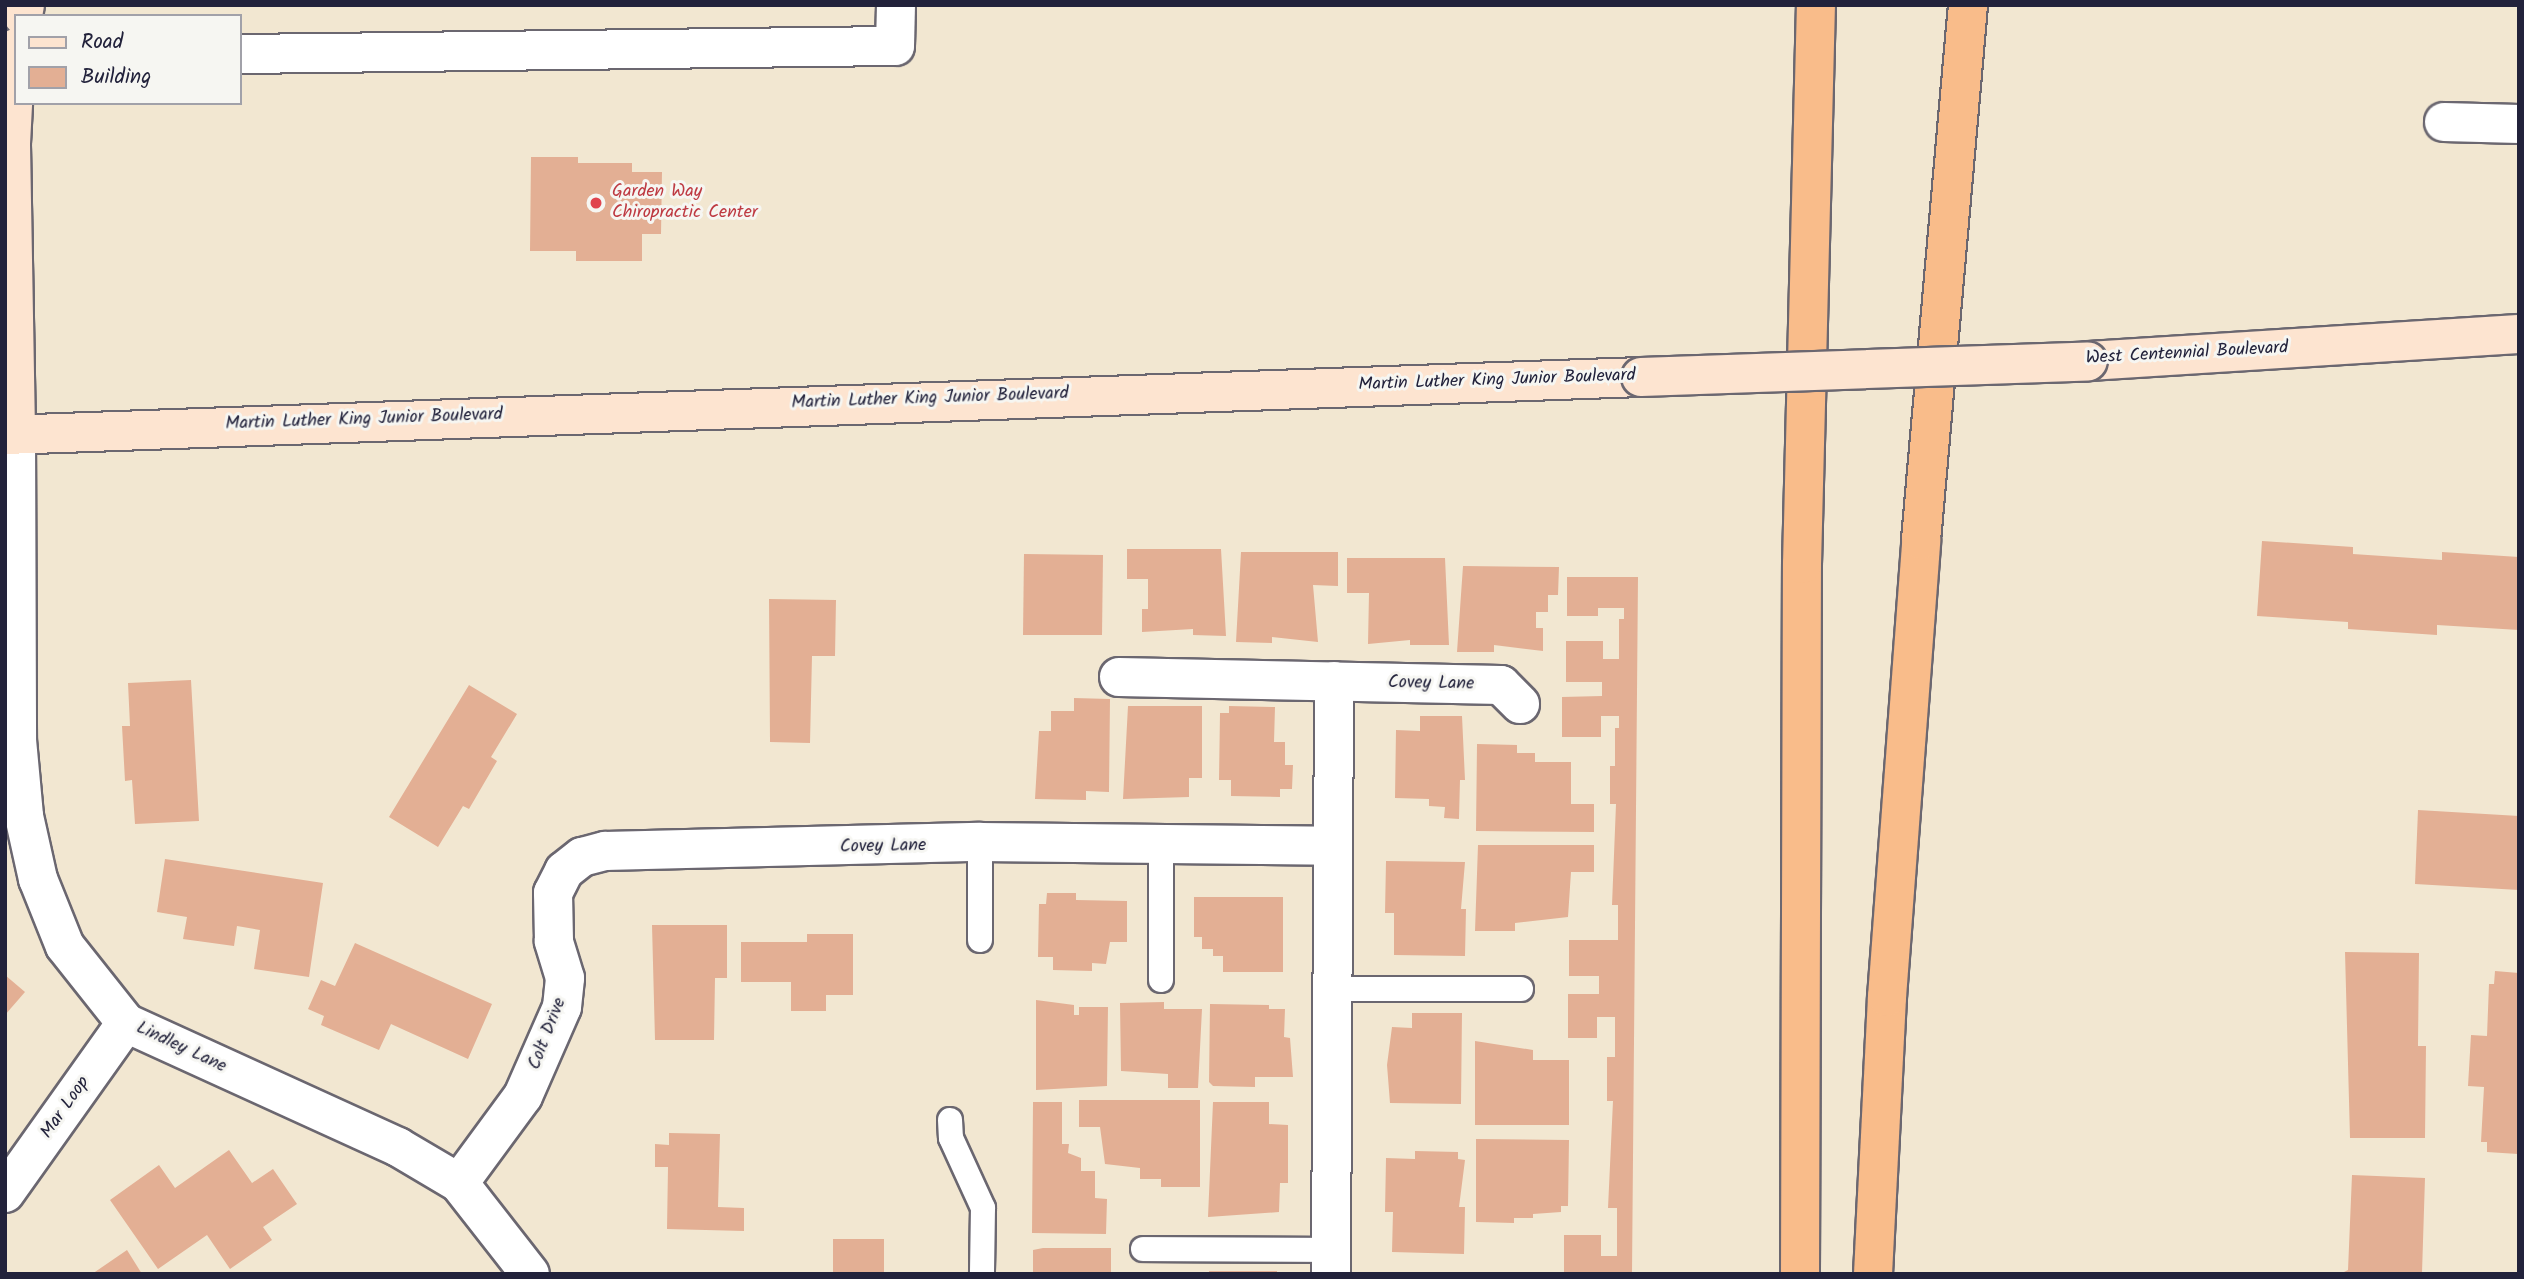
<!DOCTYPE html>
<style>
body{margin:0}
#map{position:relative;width:2524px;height:1279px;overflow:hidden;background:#f2e7d1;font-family:Kalam,sans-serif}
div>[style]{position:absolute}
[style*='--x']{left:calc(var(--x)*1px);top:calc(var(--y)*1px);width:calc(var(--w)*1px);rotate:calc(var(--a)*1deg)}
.building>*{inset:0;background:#e3af94}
.roads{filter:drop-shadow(2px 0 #6b6770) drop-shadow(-2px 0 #6b6770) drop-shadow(0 2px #6b6770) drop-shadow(0 -2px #6b6770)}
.lane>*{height:24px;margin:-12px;padding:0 12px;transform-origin:12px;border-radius:12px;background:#fff}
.street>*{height:38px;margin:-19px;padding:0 19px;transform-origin:19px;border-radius:19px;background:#fff}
.secondary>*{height:38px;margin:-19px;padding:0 19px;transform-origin:19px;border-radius:19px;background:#fde4d0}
.highway>*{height:38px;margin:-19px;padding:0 19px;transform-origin:19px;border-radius:19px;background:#f9bc8a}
.bridges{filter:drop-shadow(2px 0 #6b6770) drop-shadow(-2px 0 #6b6770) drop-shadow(0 2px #6b6770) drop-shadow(0 -2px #6b6770)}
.secondary-bridge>*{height:38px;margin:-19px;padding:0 19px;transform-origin:19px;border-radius:19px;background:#fde4d0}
.dots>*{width:19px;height:19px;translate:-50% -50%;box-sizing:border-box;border:4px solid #f6f6f2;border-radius:50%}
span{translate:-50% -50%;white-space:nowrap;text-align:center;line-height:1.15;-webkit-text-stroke:6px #f6f6f2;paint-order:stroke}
.health-label{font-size:18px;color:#be3a42}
.left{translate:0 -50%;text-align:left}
.street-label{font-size:18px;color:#22223b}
.frame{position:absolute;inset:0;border:7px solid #22223b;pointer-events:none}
.legend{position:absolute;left:14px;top:14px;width:228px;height:91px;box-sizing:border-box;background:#f6f6f2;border:2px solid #a1a1a9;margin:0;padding:9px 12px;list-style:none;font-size:21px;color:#22223b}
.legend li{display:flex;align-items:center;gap:14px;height:35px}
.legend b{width:35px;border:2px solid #a1a1a9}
</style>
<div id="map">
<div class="building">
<i style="clip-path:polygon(531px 157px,578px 157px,578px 163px,632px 163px,632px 172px,662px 172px,661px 234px,642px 234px,642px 261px,576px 261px,576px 251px,530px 251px)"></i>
<i style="clip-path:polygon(2262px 541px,2353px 547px,2353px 554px,2442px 560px,2442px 552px,2519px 557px,2519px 630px,2437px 625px,2437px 635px,2348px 629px,2348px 622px,2257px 616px)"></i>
<i style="clip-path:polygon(1127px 549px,1221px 549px,1226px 636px,1193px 635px,1193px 629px,1142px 632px,1142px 609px,1148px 609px,1148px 579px,1127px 579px)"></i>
<i style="clip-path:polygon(1241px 552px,1338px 552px,1338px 586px,1313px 585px,1318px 642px,1272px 637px,1272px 643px,1236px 642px)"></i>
<i style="clip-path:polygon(1024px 554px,1103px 555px,1102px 635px,1023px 635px)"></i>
<i style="clip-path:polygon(1347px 558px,1445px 558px,1449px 645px,1410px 645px,1410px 640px,1368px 644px,1369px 593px,1347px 593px)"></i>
<i style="clip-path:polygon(1463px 566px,1559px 567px,1558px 595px,1548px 595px,1548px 612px,1536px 612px,1536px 628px,1543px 628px,1543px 651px,1494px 645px,1494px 652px,1457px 652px)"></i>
<i style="clip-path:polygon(1567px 577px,1638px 577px,1632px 1274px,1564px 1273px,1564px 1235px,1601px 1235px,1601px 1256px,1617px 1256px,1617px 1208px,1608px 1208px,1613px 1101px,1607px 1101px,1607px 1057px,1615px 1057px,1615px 1017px,1597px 1017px,1597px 1038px,1568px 1038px,1568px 994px,1599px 994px,1599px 976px,1569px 976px,1569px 940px,1618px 940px,1618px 905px,1612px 905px,1616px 804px,1610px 804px,1610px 766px,1615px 766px,1615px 728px,1619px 728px,1619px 716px,1601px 716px,1601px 737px,1562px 737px,1562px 697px,1602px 696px,1602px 682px,1566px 682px,1566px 641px,1603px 641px,1603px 659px,1619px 659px,1619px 619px,1624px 619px,1624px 608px,1598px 608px,1598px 616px,1567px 616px)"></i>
<i style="clip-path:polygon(769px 599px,836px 600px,835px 656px,812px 656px,810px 743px,770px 742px)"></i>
<i style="clip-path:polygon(191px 680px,199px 821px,135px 824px,132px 780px,125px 781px,122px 726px,130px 726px,128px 683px)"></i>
<i style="clip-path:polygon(469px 685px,517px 714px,491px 757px,497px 761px,469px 809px,463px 806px,438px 847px,389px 817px)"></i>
<i style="clip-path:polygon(1074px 698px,1110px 699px,1109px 792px,1086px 791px,1086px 800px,1035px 799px,1039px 731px,1051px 731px,1051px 711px,1074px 711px)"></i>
<i style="clip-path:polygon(1128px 706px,1202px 706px,1202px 778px,1189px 778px,1189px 797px,1123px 799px)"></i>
<i style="clip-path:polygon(1229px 706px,1275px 707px,1274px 742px,1285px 742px,1285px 765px,1293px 765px,1292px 789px,1280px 789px,1280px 797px,1231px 796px,1231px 780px,1219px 780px,1220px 713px,1229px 713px)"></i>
<i style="clip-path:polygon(1420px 716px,1462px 716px,1465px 780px,1460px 780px,1459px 819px,1444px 818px,1445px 807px,1429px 806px,1429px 799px,1395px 798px,1396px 730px,1420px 731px)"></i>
<i style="clip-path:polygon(1477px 744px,1517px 745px,1517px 753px,1535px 753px,1535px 762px,1571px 762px,1571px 804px,1594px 804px,1594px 832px,1476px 831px)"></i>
<i style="clip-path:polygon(2418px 810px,2519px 816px,2519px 890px,2415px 884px)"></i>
<i style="clip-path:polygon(1478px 845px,1594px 845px,1594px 872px,1571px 872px,1568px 917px,1515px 923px,1515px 931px,1475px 931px)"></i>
<i style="clip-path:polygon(165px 859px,323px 883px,309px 977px,254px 969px,260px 930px,237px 926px,234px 946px,183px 939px,187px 917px,157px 912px)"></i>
<i style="clip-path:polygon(1386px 861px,1465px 862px,1461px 909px,1466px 909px,1465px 956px,1394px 955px,1394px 913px,1385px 913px)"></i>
<i style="clip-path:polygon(1047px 893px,1076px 893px,1076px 900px,1127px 901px,1127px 942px,1110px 942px,1106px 964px,1092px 963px,1092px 971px,1053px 970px,1053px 957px,1038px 957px,1039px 904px,1046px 904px)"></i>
<i style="clip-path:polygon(1194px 897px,1283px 897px,1283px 972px,1223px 972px,1223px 956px,1213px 956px,1213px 949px,1202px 949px,1202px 937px,1194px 937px)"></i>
<i style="clip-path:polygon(652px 925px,727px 925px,727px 978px,715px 978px,714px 1040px,655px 1040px)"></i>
<i style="clip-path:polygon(807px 934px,853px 934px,853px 995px,826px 995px,826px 1011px,791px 1011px,791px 982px,741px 982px,741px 942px,807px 942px)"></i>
<i style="clip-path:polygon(355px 943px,492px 1004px,468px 1059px,391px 1024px,379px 1050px,321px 1025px,324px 1016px,308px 1009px,321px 980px,335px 986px)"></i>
<i style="clip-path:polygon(2345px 952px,2419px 953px,2418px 1046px,2426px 1046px,2425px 1138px,2350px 1138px)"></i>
<i style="clip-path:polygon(2495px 971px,2519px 973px,2518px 1154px,2487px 1152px,2487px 1142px,2481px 1142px,2484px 1087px,2468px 1086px,2471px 1035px,2487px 1036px,2489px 984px,2494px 984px)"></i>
<i style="clip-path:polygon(5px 975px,25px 992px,5px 1015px)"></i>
<i style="clip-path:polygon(1036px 1000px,1074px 1005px,1074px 1015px,1079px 1015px,1079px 1007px,1108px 1007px,1107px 1086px,1036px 1090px)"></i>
<i style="clip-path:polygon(1164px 1002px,1164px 1009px,1202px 1009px,1198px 1088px,1168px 1088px,1168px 1074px,1121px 1071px,1120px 1003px)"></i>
<i style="clip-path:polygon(1210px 1004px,1269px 1005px,1269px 1009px,1285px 1009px,1284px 1037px,1290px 1038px,1293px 1077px,1255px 1077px,1255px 1087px,1213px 1086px,1209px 1082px)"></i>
<i style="clip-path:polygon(1412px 1013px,1462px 1013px,1461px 1104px,1390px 1103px,1387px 1065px,1392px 1027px,1412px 1028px)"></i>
<i style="clip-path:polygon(1475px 1041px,1533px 1050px,1533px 1060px,1569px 1060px,1569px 1125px,1475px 1125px)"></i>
<i style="clip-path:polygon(1079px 1100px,1200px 1100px,1200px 1187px,1161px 1187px,1161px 1179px,1140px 1179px,1140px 1168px,1105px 1164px,1100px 1127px,1079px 1127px)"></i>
<i style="clip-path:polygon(1033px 1102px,1062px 1102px,1062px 1144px,1069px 1144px,1068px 1153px,1081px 1158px,1081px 1171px,1095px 1171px,1095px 1198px,1107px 1199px,1106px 1234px,1032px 1233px)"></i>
<i style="clip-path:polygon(1213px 1102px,1269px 1102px,1269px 1124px,1288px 1125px,1288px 1183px,1280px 1183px,1279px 1212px,1208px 1217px)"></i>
<i style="clip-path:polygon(669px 1133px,720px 1134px,718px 1207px,744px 1208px,744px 1231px,667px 1229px,668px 1167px,655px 1167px,655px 1144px,669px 1145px)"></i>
<i style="clip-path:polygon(1476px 1139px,1569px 1140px,1568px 1206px,1561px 1206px,1561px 1212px,1533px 1214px,1533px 1218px,1514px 1218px,1514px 1223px,1476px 1222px)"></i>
<i style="clip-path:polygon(229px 1150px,252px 1183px,273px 1169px,297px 1204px,263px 1227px,272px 1240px,230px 1269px,207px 1235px,158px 1269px,110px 1200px,159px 1165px,175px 1188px)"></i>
<i style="clip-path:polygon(1415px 1151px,1458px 1152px,1458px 1159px,1465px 1160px,1459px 1207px,1465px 1207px,1464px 1254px,1392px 1252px,1393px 1212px,1385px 1212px,1386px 1158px,1415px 1159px)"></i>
<i style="clip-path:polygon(2352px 1175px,2425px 1178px,2422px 1273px,2340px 1274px,2348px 1270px)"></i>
<i style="clip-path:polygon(833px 1239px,884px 1239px,884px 1274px,833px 1274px)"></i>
<i style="clip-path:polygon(1043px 1248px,1111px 1248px,1111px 1274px,1033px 1274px,1033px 1250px)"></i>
<i style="clip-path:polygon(127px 1250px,142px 1274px,92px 1274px)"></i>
<i style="clip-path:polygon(1209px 1271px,1277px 1271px,1277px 1274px,1209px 1274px)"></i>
</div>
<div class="roads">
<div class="lane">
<i style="--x:980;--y:842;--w:98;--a:90"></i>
<i style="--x:1161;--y:844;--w:136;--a:90"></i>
<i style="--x:1333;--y:989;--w:188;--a:0"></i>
<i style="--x:950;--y:1120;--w:18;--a:87"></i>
<i style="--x:951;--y:1138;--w:77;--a:65.4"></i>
<i style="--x:983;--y:1208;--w:66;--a:90.9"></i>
<i style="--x:1143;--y:1249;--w:188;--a:0.3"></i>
</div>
<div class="street">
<i style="--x:240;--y:54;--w:655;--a:-0.7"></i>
<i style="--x:895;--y:46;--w:41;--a:-88.6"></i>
<i style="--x:2444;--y:122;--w:75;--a:1.5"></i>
<i style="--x:16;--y:434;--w:306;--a:89.8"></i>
<i style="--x:17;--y:740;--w:76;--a:84.7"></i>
<i style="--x:24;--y:816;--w:65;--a:77.5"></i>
<i style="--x:38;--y:879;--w:72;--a:68.1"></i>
<i style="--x:65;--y:946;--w:98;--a:51.6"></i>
<i style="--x:126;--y:1023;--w:299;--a:24.5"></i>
<i style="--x:398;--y:1147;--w:71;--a:30.5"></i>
<i style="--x:459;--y:1183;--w:115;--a:52"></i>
<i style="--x:1119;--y:677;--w:382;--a:1.2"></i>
<i style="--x:1501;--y:685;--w:27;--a:45"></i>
<i style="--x:459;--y:1183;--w:108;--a:-53.7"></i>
<i style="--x:523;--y:1096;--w:97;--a:-66.3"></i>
<i style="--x:562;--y:1007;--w:29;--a:-84"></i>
<i style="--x:565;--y:978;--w:39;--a:-107"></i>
<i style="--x:554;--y:941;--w:48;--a:-91.2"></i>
<i style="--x:553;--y:893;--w:25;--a:-63"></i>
<i style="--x:564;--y:871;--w:23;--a:-38"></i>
<i style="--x:582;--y:857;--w:24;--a:-15"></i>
<i style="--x:605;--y:851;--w:375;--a:-1.4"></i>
<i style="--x:980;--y:842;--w:353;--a:0.6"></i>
<i style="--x:5;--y:1193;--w:209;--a:-54.6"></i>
<i style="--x:1331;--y:1274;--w:593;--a:-89.71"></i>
</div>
<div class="secondary">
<i style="--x:23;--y:16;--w:11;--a:-80"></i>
<i style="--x:16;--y:48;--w:97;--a:93"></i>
<i style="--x:11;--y:145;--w:289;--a:89"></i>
<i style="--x:2088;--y:361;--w:432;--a:-3.6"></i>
<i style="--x:5;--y:435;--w:1637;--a:-2.03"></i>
</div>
<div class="highway">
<i style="--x:1800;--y:1274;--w:710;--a:-89.84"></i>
<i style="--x:1802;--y:564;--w:559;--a:-88.57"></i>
<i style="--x:1873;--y:1274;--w:277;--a:-87.1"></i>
<i style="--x:1887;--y:997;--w:458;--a:-85.7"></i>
<i style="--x:1921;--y:540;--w:537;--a:-84.98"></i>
</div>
</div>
<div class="bridges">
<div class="secondary-bridge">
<i style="--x:1641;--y:377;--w:447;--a:-2"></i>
</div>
</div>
<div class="dots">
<i style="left:596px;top:203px;background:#e0444e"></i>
</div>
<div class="health-label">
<span class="left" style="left:612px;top:203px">Garden Way<br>Chiropractic Center</span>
</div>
<div class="street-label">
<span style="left:2187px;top:354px;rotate:-3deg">West Centennial Boulevard</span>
<span style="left:1497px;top:381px;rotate:-2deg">Martin Luther King Junior Boulevard</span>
<span style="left:930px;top:399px;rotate:-2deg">Martin Luther King Junior Boulevard</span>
<span style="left:364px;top:420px;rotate:-2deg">Martin Luther King Junior Boulevard</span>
<span style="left:1431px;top:684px;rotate:1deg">Covey Lane</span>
<span style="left:883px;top:847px;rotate:-1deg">Covey Lane</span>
<span style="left:548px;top:1034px;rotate:-69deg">Colt Drive</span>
<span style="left:181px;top:1048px;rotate:25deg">Lindley Lane</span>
<span style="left:66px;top:1108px;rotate:-55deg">Mar Loop</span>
</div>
<div class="frame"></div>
<ul class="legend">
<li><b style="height:9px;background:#fde4d0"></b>Road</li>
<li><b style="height:19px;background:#e3af94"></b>Building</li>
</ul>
</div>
